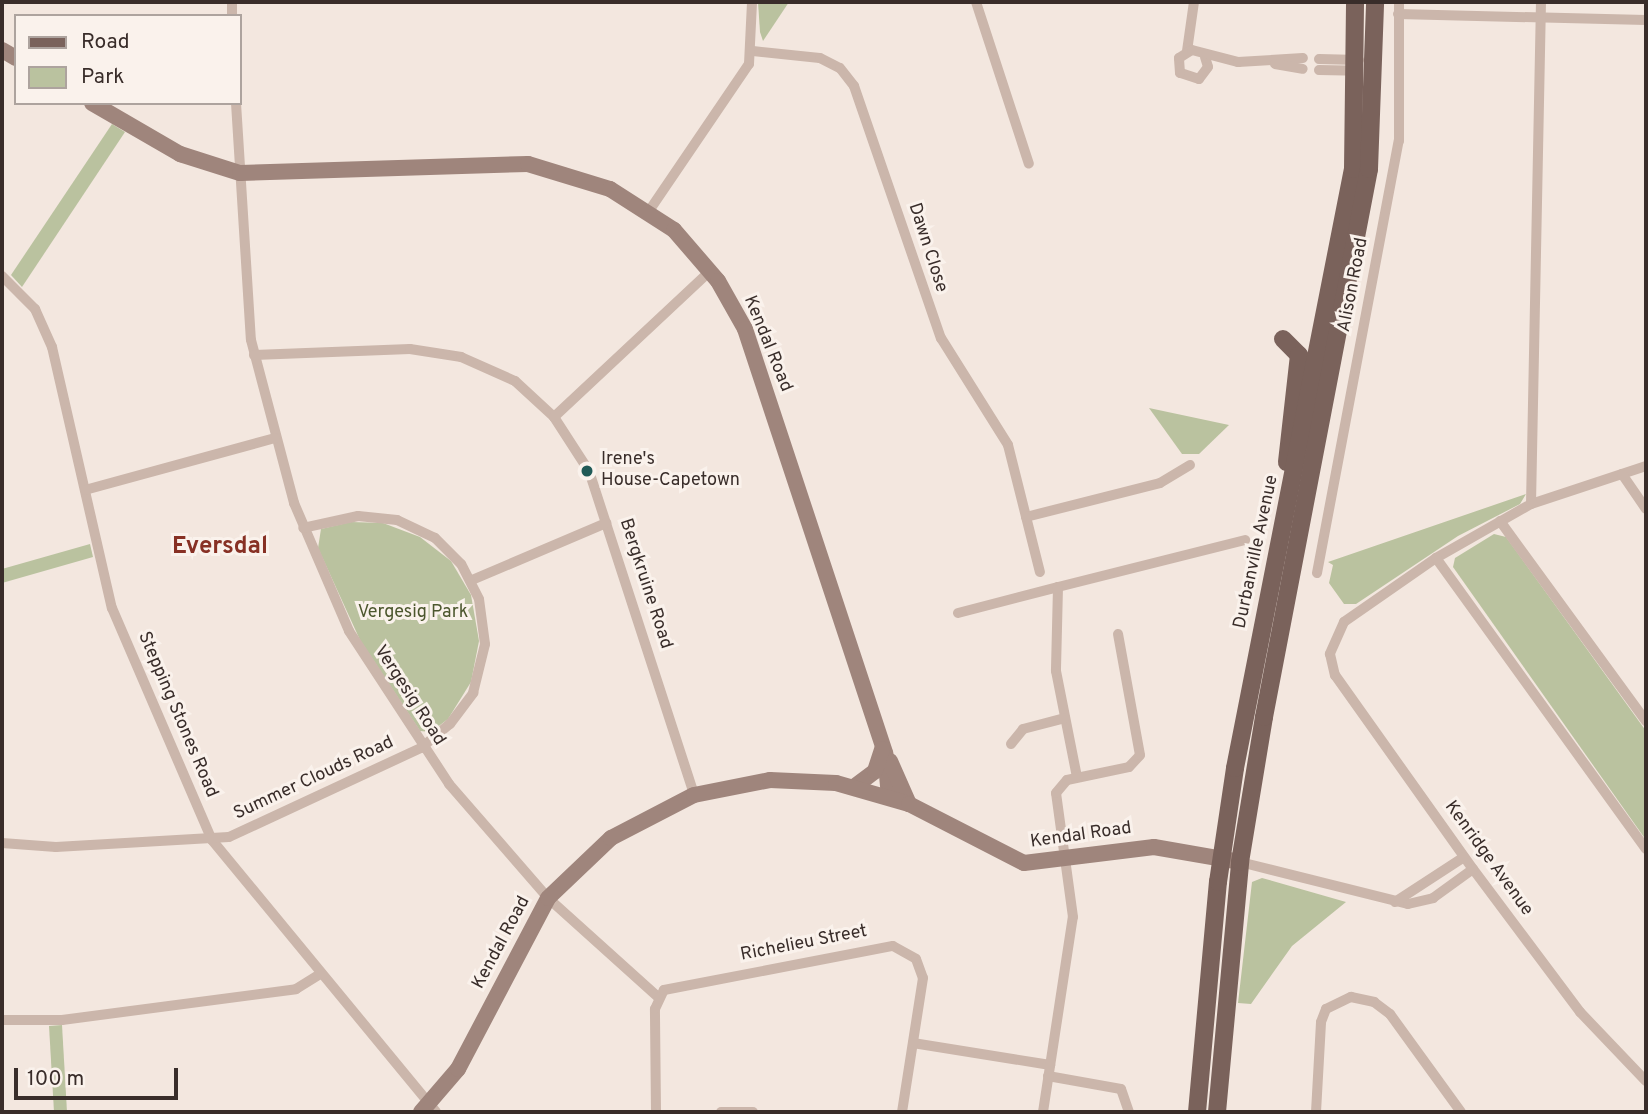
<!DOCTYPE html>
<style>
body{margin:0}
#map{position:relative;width:1648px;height:1114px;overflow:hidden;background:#f3e7df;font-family:Overpass,sans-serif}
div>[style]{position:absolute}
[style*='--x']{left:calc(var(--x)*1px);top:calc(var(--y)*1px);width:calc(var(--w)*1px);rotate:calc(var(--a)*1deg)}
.green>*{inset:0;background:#bac29f}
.street>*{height:10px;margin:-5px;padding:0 5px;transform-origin:5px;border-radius:5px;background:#cbb6ab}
.secondary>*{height:16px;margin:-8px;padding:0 8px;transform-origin:8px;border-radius:8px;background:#9f857c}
.primary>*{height:18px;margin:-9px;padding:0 9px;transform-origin:9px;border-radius:9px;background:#7a625b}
.dots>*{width:19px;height:19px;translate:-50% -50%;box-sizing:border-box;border:4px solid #faf2ec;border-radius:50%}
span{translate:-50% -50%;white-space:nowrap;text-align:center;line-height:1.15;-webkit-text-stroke:6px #faf2ec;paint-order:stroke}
.street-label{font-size:18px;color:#392d2a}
.poi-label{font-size:18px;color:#392d2a}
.left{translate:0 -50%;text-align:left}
.park-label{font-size:18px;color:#4c572e}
.district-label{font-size:24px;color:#873024;font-weight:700}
.frame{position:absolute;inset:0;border:4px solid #392d2a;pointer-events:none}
.legend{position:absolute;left:14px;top:14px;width:228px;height:91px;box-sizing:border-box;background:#faf2ec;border:2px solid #ada39e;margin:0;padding:9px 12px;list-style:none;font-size:21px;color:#392d2a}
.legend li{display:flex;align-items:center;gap:14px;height:35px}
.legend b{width:35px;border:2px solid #ada39e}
.scale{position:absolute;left:14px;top:1068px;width:164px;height:32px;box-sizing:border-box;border:4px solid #392d2a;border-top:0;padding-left:9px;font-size:21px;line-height:24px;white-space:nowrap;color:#392d2a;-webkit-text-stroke:5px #faf2ec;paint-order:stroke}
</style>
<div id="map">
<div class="green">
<i style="clip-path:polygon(758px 2px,789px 2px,763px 41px,760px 32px)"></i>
<i style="clip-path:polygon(112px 124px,125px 132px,22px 287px,11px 275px)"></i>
<i style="clip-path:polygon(1149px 408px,1229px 425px,1199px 454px,1182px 454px)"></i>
<i style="clip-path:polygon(1526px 494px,1520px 504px,1458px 536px,1356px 604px,1344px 604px,1329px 583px,1333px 565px,1328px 562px)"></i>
<i style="clip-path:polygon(351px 522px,383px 523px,420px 537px,451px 561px,471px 595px,479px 641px,471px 682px,448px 719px,431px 732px,420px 731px,360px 640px,318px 548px,321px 529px)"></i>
<i style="clip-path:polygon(1494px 534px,1506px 537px,1646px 731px,1646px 840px,1453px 567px,1455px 558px)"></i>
<i style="clip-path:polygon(90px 544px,93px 557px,2px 583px,2px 569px)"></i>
<i style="clip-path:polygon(1262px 878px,1346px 902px,1292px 946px,1251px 1004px,1238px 1003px,1252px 882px)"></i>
<i style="clip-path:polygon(62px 1025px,67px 1112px,54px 1112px,49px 1026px)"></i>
</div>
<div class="street">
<i style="--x:232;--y:2;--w:14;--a:90"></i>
<i style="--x:976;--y:2;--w:170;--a:71.9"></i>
<i style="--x:1398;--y:14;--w:248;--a:1.4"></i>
<i style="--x:753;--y:51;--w:67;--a:6"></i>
<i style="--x:820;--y:58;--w:22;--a:27"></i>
<i style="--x:840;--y:68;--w:23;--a:52"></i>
<i style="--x:854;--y:86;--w:267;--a:71"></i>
<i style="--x:941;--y:338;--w:126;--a:57.9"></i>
<i style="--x:1008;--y:445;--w:131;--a:75.9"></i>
<i style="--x:1187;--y:51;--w:49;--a:-81.9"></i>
<i style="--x:1205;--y:57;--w:10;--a:73"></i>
<i style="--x:1208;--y:67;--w:15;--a:127"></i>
<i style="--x:1199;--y:79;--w:20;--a:-162"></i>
<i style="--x:1180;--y:73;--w:15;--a:-94"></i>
<i style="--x:1179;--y:58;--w:15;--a:-32"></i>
<i style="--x:1192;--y:50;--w:48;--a:14.6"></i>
<i style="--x:1238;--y:62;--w:65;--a:-3.5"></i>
<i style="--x:1319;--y:59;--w:40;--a:1.4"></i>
<i style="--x:1275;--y:64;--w:28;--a:10"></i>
<i style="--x:1319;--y:70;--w:39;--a:1"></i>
<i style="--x:236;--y:103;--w:237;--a:86.4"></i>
<i style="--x:251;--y:340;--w:169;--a:75.2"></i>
<i style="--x:294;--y:503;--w:139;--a:66.7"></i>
<i style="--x:349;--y:631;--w:183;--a:56.8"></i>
<i style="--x:449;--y:784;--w:151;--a:49"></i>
<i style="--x:548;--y:898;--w:148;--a:42"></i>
<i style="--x:649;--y:211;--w:178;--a:-55.8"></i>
<i style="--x:749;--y:64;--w:62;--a:-87.2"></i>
<i style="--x:2;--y:276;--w:47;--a:45"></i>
<i style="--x:35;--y:309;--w:42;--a:65.9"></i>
<i style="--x:52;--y:347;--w:268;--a:77.1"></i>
<i style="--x:112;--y:608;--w:253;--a:66.7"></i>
<i style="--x:212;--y:840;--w:352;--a:50.5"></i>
<i style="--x:254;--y:355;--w:156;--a:-2.2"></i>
<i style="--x:410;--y:349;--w:52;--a:8.9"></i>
<i style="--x:461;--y:357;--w:59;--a:24"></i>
<i style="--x:515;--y:381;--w:53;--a:42.7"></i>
<i style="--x:554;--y:417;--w:64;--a:57.1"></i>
<i style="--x:589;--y:471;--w:341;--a:72"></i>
<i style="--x:554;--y:417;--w:215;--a:-43.1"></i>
<i style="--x:1646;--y:466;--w:121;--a:161.7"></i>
<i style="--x:1531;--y:504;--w:109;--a:150.4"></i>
<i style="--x:1436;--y:558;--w:112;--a:145.2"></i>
<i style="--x:1344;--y:622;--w:35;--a:114"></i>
<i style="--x:1330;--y:654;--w:22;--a:77"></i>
<i style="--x:1335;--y:675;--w:238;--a:54.6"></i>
<i style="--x:1473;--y:869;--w:179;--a:53.2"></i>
<i style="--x:1580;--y:1012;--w:95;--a:46.3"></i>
<i style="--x:1622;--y:474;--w:42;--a:55.6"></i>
<i style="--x:85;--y:490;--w:197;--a:-15.3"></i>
<i style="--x:1531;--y:504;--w:502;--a:-88.86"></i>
<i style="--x:1026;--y:517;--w:138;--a:-14.2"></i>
<i style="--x:1160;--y:483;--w:35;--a:-31"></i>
<i style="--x:1500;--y:521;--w:248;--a:53.9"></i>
<i style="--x:1436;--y:558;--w:359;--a:54.2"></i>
<i style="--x:1317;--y:573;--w:440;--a:-79.3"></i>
<i style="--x:1399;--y:141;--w:139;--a:-90"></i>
<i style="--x:472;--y:580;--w:146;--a:-23"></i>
<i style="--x:1058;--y:587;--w:193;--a:-14.1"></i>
<i style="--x:958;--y:613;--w:103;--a:-14.6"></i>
<i style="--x:1058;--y:587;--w:84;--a:91.4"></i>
<i style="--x:1056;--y:671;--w:108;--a:78.8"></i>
<i style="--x:1011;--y:744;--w:19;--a:-51"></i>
<i style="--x:1023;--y:729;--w:43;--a:-14.7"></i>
<i style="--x:2;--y:843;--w:54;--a:4.2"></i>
<i style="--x:56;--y:847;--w:173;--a:-3.3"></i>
<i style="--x:229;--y:837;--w:212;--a:-24.9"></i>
<i style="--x:421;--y:748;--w:38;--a:-40"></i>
<i style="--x:450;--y:724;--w:39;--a:-53"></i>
<i style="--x:473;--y:693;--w:50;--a:-76.2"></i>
<i style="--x:485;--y:644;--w:45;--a:-97.6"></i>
<i style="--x:479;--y:599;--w:39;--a:-117"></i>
<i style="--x:461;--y:564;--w:37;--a:-135"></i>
<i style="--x:435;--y:538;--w:42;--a:-154.7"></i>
<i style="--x:397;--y:520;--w:39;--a:-174"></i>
<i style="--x:358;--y:516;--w:56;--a:167.7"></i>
<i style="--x:1240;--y:862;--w:173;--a:14"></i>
<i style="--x:1408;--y:904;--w:26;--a:-13"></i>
<i style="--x:1433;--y:898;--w:49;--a:-35.9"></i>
<i style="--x:1395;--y:902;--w:82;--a:-33.1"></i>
<i style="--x:2;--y:1020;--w:60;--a:0"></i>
<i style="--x:62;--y:1020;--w:236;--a:-7.5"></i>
<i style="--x:296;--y:989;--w:28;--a:-32"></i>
<i style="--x:913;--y:1043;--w:139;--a:9.1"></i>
<i style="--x:1048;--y:1076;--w:74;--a:10.1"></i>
<i style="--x:1121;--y:1089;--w:24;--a:71"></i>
<i style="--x:656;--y:1112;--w:103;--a:-90.6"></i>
<i style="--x:655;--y:1009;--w:21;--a:-65"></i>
<i style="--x:664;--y:990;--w:233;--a:-10.9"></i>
<i style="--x:893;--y:946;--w:26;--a:29"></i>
<i style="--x:916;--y:959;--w:20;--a:70"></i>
<i style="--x:923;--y:978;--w:136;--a:98.9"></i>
<i style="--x:721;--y:1112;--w:32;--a:0"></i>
<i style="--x:1043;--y:1112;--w:197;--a:-81.3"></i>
<i style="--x:1073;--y:917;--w:125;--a:-97.8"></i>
<i style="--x:1056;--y:793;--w:17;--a:-50"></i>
<i style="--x:1067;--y:780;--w:63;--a:-11.8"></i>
<i style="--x:1129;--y:767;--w:16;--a:-47"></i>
<i style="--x:1140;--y:755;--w:123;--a:-100.3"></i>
<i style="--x:1316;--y:1112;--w:90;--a:-86.8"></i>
<i style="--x:1321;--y:1022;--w:14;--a:-69"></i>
<i style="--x:1326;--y:1009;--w:28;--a:-26"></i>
<i style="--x:1351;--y:997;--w:24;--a:12"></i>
<i style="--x:1374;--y:1002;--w:20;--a:37"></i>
<i style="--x:1390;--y:1014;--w:121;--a:54.1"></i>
</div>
<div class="secondary">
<i style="--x:2;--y:50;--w:16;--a:30"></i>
<i style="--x:92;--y:103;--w:102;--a:30.1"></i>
<i style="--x:180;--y:154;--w:63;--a:17.6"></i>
<i style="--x:240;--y:173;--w:288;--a:-1.8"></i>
<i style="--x:528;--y:164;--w:86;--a:17"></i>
<i style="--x:610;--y:189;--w:76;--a:32.6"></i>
<i style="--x:674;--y:230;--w:67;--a:49.2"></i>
<i style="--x:718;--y:281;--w:55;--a:60.6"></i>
<i style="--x:745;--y:329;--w:447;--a:71.7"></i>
<i style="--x:885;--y:753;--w:44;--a:84.8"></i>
<i style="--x:890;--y:761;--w:47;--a:66.2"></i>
<i style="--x:854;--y:787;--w:26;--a:-37"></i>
<i style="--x:875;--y:771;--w:23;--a:-72"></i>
<i style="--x:421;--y:1112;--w:57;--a:-49.3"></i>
<i style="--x:458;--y:1069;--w:193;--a:-62.2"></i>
<i style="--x:548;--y:898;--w:87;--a:-43.6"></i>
<i style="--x:611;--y:838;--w:93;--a:-27.4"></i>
<i style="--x:694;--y:795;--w:77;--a:-11.2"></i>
<i style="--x:770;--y:780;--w:66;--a:2.6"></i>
<i style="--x:836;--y:783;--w:76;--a:16"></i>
<i style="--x:909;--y:804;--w:129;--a:27.2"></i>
<i style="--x:1024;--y:863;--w:131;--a:-7"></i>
<i style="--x:1154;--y:847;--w:87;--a:9.9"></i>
</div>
<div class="primary">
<i style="--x:1283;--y:339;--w:23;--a:45"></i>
<i style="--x:1299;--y:355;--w:108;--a:96.4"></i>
<i style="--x:1197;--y:1112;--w:231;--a:-84.8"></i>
<i style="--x:1218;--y:882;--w:115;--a:-81.5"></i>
<i style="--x:1235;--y:768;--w:611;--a:-78.86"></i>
<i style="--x:1353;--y:169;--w:167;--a:-89.3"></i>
<i style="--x:1217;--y:1112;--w:251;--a:-84.7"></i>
<i style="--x:1240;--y:862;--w:147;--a:-80.6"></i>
<i style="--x:1264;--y:717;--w:558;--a:-79.15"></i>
<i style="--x:1369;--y:169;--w:167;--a:-87.9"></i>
</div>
<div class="dots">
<i style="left:587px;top:471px;background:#205a57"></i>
</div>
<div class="street-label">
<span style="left:927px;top:248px;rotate:72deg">Dawn Close</span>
<span style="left:1354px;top:285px;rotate:-79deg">Alison Road</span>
<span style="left:767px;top:344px;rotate:68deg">Kendal Road</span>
<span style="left:1257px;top:552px;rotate:-78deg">Durbanville Avenue</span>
<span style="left:645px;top:584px;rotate:72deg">Bergkruine Road</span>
<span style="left:409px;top:696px;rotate:57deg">Vergesig Road</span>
<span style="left:177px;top:715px;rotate:67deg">Stepping Stones Road</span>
<span style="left:314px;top:779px;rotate:-25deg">Summer Clouds Road</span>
<span style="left:1081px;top:836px;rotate:-8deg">Kendal Road</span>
<span style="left:1488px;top:859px;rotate:54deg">Kenridge Avenue</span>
<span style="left:502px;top:943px;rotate:-62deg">Kendal Road</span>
<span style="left:804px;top:944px;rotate:-11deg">Richelieu Street</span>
</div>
<div class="poi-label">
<span class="left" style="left:601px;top:471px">Irene's<br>House-Capetown</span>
</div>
<div class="park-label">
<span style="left:413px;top:613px">Vergesig Park</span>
</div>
<div class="district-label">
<span style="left:220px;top:548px">Eversdal</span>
</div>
<div class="frame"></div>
<ul class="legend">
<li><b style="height:9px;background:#7a625b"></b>Road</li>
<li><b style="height:19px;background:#bac29f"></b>Park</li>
</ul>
<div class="scale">100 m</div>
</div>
